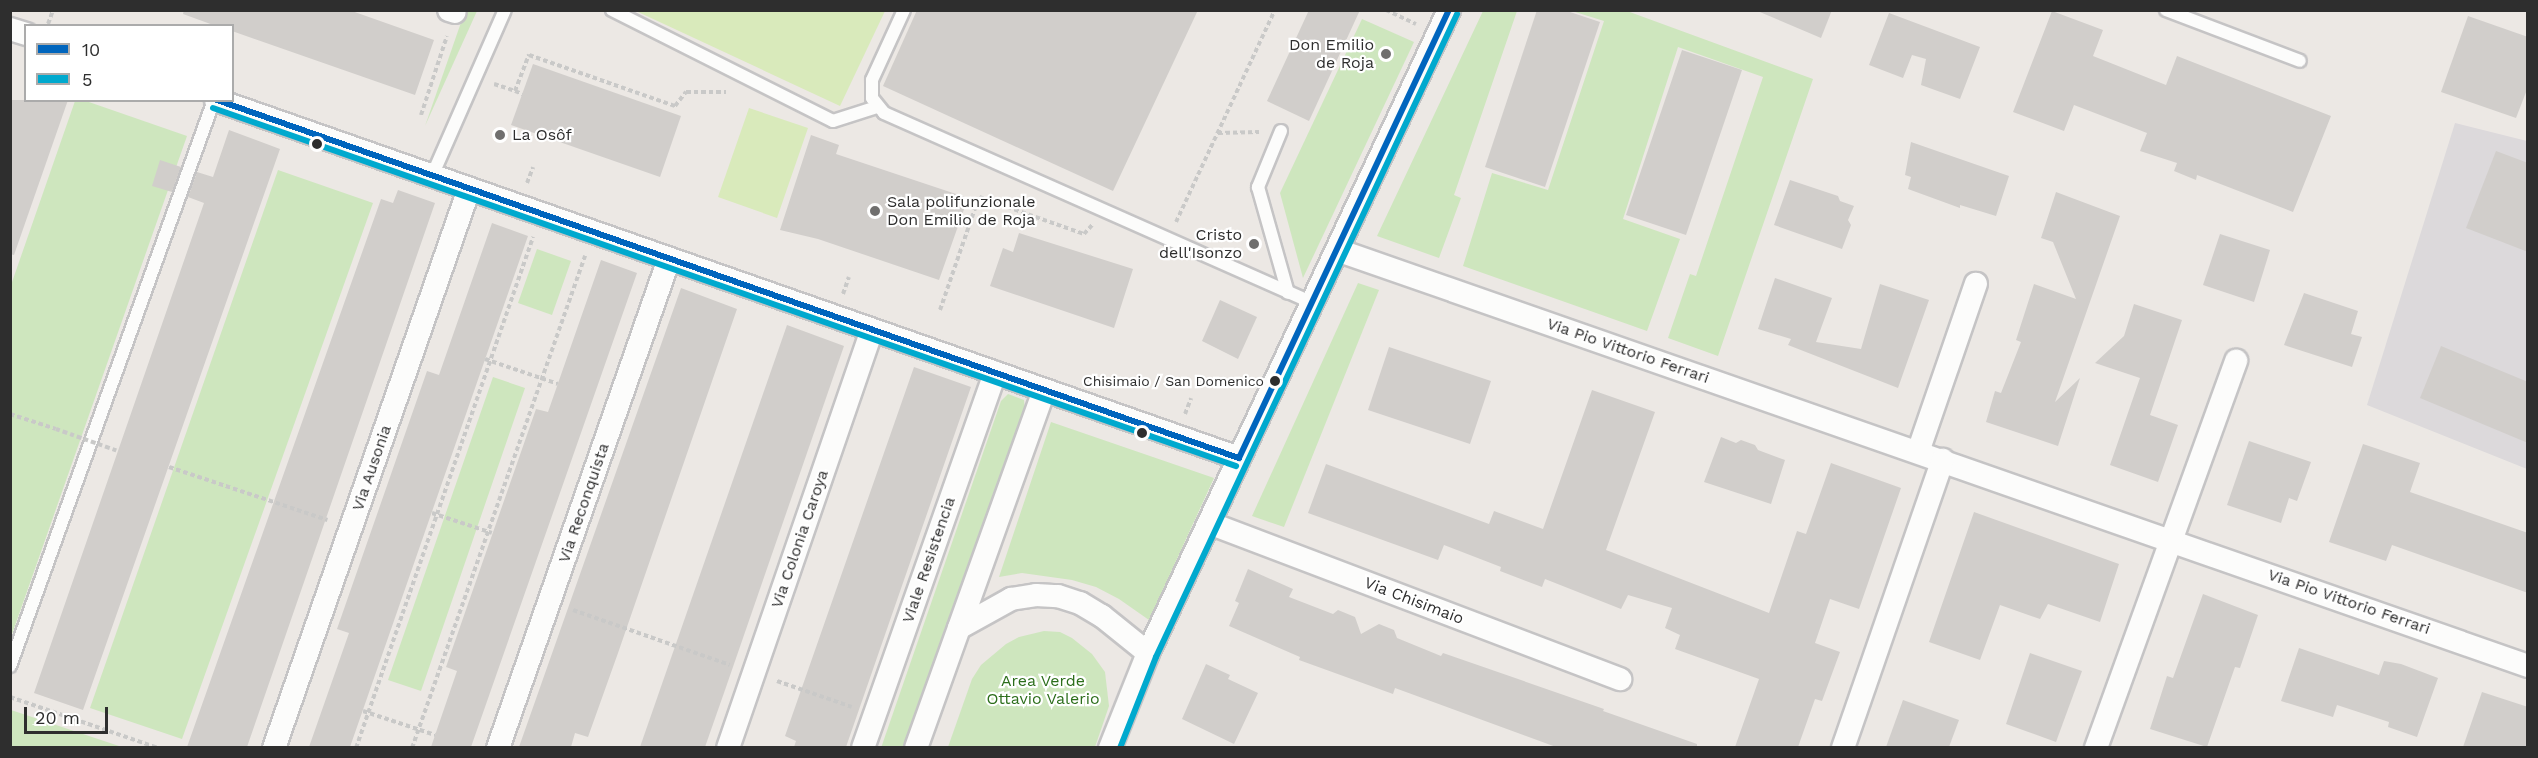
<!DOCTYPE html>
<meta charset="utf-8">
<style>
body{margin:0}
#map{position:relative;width:2538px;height:758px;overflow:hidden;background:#ece8e4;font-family:"Work Sans",sans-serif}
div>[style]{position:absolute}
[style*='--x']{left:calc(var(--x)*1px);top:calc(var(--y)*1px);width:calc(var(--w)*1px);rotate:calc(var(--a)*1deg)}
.industrial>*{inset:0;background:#dcd9db}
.green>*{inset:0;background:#cee6be}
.pitch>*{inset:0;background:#d9eabb}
.building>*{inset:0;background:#d1cecb}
.path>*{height:4px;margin-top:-2px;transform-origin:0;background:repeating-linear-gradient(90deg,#c9c9c8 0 4.5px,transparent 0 7.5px)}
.roads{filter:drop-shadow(2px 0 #c5c4c5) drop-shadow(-2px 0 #c5c4c5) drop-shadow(0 2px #c5c4c5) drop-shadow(0 -2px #c5c4c5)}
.service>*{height:12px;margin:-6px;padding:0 6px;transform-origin:6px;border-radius:6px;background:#fcfcfb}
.minor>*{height:22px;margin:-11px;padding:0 11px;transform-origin:11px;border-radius:11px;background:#fcfcfb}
.path-bridge>*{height:4px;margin-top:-2px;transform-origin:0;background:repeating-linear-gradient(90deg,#c9c9c8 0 4.5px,transparent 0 7.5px)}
.bus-1>*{height:6px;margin:-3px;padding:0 3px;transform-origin:3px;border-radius:3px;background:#0065bd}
.bus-2>*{height:6px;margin:-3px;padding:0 3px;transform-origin:3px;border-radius:3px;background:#00a9ce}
.dots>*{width:16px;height:16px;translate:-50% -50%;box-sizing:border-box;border:3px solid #fff;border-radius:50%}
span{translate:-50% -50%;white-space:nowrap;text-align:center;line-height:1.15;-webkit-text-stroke:4.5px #fff;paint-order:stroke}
.bus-label{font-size:14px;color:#2e2e2e}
.right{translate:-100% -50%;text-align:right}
.poi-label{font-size:16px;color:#2e2e2e}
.left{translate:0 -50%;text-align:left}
.street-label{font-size:16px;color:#2e2e2e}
.park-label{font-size:16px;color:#2c6e1b}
.frame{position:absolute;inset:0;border:12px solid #2e2e2e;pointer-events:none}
.legend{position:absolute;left:24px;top:24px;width:210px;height:78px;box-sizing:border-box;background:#fff;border:2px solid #ababab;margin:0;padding:8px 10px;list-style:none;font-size:18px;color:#2e2e2e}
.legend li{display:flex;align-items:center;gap:12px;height:30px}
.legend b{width:30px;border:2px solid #ababab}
.scale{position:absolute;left:24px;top:707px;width:84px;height:27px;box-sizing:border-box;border:3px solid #2e2e2e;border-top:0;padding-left:8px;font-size:18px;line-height:21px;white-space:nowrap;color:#2e2e2e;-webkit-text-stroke:4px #fff;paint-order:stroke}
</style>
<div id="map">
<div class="industrial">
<i style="clip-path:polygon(2455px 123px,2527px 141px,2527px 469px,2367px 405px)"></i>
</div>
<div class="green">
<i style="clip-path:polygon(465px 11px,477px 11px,425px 126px)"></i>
<i style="clip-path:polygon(1483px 11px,1517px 11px,1454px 195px,1461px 198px,1439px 258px,1377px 236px)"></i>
<i style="clip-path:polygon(1572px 11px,1627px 11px,1813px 79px,1718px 356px,1668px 338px,1690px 274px,1696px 276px,1763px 77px,1678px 47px,1623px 219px,1680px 239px,1647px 331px,1463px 266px,1492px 173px,1548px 190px,1604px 21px)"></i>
<i style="clip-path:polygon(1362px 19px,1414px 42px,1303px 278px,1280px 193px)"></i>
<i style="clip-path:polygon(75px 101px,86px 101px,187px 136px,11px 637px,11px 285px)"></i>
<i style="clip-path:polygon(278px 170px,373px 203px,182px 739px,90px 708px)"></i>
<i style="clip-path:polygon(537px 249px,571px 261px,552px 315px,518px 303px)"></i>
<i style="clip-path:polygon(1358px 283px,1379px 290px,1284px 527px,1252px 516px)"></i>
<i style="clip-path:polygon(493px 377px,525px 388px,421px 691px,388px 680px)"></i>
<i style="clip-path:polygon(1008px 394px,1024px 400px,1025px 410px,907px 747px,881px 748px,1001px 401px)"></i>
<i style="clip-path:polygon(1051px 422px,1214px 478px,1149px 620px,1119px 599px,1096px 587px,1072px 580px,1022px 573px,999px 577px)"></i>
<i style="clip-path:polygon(1044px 631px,1060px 632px,1072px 638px,1092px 654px,1105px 672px,1109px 706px,1095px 747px,948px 747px,972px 679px,981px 665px,1006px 644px,1019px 637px)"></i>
<i style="clip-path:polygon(11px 710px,122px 747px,11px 747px)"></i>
</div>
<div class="pitch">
<i style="clip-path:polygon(636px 11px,885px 11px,840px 106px)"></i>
<i style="clip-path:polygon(749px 108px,808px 128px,777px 218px,718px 197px)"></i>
</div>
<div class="building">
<i style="clip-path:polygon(184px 10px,349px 10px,434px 40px,415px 95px,232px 31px,232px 26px,216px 26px,183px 14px)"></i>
<i style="clip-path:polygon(917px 10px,1198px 10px,1113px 191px,883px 86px)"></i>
<i style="clip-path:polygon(1309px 10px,1360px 10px,1309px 121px,1267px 101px)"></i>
<i style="clip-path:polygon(1537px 10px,1564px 10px,1600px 22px,1545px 187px,1485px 167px)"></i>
<i style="clip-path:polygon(1755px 10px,1832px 10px,1821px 38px)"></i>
<i style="clip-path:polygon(2052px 11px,2103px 30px,2093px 56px,2166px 85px,2177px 56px,2331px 116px,2293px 212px,2197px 175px,2196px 180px,2174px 171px,2177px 163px,2140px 151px,2147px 133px,2074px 105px,2064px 131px,2013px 112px)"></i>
<i style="clip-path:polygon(1889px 13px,1980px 47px,1960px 99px,1921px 85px,1926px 59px,1912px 55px,1903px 78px,1869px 65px)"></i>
<i style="clip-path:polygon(2468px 16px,2528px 37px,2528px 87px,2516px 118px,2441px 92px)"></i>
<i style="clip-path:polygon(1682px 50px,1742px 70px,1686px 235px,1626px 215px)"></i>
<i style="clip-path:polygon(533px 64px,681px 116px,660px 177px,511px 125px)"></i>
<i style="clip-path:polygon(10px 100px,68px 100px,14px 255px,10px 254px)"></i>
<i style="clip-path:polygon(229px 130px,280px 149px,83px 710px,34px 693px,204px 203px,188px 197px,197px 172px,213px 177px)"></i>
<i style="clip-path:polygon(811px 135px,839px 145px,836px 154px,968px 198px,939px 280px,818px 239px,780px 230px)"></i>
<i style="clip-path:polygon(1911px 142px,2009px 176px,1996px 216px,1960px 205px,1960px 208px,1908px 189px,1911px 177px,1905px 175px)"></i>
<i style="clip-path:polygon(2496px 151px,2528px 163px,2528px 252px,2466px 228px)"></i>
<i style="clip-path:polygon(160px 160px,181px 167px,172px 192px,152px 186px)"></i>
<i style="clip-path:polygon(1790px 180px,1838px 196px,1840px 201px,1854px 206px,1848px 220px,1851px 225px,1842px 249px,1774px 225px)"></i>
<i style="clip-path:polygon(398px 190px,435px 203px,247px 747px,187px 747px,381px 199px,393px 203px)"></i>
<i style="clip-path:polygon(2056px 192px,2120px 216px,2055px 402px,2080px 378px,2058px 446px,1986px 422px,1995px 391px,2001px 393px,2021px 342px,2016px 340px,2034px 284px,2076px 299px,2053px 242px,2041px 238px)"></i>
<i style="clip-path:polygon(492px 223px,528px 236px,350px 747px,309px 747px,349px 633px,337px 629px,427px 371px,439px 375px)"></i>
<i style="clip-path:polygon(1019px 233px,1133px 269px,1114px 328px,990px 286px,1003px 248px,1013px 252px)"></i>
<i style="clip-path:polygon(2220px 234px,2270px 250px,2254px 302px,2203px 285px)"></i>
<i style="clip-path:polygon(601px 260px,637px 273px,471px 747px,431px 747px,457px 671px,446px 667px,536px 409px,548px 412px)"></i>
<i style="clip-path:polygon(1775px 278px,1832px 298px,1816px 342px,1861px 349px,1880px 284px,1929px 300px,1898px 388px,1788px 345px,1791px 339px,1758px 329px)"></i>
<i style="clip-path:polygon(681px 288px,737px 309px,618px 653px,588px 737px,575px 733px,571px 747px,519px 747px)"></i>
<i style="clip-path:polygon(2304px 293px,2358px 311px,2351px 334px,2362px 337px,2352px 367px,2284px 345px)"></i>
<i style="clip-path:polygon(1220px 300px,1257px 317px,1238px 359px,1202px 341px)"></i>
<i style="clip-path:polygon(2134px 304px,2182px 320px,2150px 415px,2178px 425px,2158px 482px,2110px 465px,2140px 378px,2095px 363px,2124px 336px)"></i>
<i style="clip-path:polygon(787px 325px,844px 346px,725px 690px,705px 747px,640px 747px)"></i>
<i style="clip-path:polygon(2441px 346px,2528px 382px,2528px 443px,2420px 398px)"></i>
<i style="clip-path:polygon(1389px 347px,1491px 381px,1470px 444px,1368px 410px)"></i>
<i style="clip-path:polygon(914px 367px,971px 387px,846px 747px,794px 747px,796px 741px,785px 736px)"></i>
<i style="clip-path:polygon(1592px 390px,1655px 412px,1606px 550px,1769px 613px,1797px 531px,1806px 534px,1831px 463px,1901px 488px,1859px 609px,1830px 599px,1815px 643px,1840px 652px,1822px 701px,1815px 699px,1798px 747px,1735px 747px,1759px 679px,1675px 649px,1680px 635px,1665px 628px,1672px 608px,1628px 595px,1621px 609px,1545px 579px,1542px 587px,1500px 571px,1501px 567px,1444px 545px,1438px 560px,1308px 513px,1326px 464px,1489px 524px,1494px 511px,1543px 529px)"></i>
<i style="clip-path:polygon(1721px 437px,1736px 443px,1741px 440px,1755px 445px,1758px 450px,1785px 460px,1771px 504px,1704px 482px)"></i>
<i style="clip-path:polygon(2249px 441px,2311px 462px,2297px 501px,2289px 498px,2281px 523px,2227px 505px)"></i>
<i style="clip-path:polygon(2363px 444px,2420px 463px,2410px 492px,2528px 533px,2528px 593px,2392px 545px,2386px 561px,2329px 542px)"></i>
<i style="clip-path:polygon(1974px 512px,2119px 564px,2100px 622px,2048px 604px,2040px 619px,2000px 605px,1980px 660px,1929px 642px)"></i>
<i style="clip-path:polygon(1248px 569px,1293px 589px,1289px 597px,1333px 614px,1338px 610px,1355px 617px,1361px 634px,1379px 624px,1394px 630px,1397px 638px,1441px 656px,1443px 653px,1604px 709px,1603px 711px,1697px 744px,1697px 747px,1556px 747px,1395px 688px,1393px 694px,1299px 660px,1300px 657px,1229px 626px,1239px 603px,1235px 601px)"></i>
<i style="clip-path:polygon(2203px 594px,2258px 615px,2240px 668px,2235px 667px,2207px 747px,2150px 729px,2167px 676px,2173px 678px)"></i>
<i style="clip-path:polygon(2299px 648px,2379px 675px,2384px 661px,2401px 664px,2438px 678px,2417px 737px,2388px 727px,2389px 722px,2337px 705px,2333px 717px,2281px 701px)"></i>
<i style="clip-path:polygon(2030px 653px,2082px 671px,2056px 742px,2006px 724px)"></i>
<i style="clip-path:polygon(1206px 664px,1230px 675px,1228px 679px,1258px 693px,1234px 744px,1182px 719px)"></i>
<i style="clip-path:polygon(2482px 692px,2528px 707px,2528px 747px,2463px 747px)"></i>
<i style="clip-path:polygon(1903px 700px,1959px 720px,1949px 747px,1886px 747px)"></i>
</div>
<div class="path">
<i style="--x:1386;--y:10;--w:33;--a:25"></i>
<i style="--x:48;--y:24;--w:15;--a:-70"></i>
<i style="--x:494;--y:84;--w:22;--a:18"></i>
<i style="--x:515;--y:91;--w:39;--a:-69"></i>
<i style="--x:529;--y:55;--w:155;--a:19.3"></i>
<i style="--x:675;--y:106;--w:18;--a:-52"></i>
<i style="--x:686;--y:92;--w:40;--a:0"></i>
<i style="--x:515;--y:91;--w:8;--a:23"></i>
<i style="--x:421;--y:115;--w:83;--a:-71.8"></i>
<i style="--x:1218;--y:133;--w:41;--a:-1.4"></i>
<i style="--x:527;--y:183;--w:17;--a:-69"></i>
<i style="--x:1176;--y:222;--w:234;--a:-65"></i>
<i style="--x:843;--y:294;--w:18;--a:-71"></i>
<i style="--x:940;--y:310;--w:120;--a:-71"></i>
<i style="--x:979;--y:197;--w:111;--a:19.4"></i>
<i style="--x:1084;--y:234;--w:12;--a:-48"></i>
<i style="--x:485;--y:359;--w:77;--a:18.9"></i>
<i style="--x:10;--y:414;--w:48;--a:18.1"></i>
<i style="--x:1185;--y:414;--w:17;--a:-69"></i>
<i style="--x:169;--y:467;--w:167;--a:18.5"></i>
<i style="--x:432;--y:513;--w:63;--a:18.4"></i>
<i style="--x:573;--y:610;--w:166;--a:19.3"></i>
<i style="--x:777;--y:681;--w:79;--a:19.1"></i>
<i style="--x:10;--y:697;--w:157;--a:19"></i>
<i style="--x:363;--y:711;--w:76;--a:18.4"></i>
<i style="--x:356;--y:748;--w:541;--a:-70.89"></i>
<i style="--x:412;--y:748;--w:522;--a:-70.63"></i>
</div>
<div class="roads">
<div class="service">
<i style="--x:612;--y:10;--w:247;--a:26.7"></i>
<i style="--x:833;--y:121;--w:46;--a:-17.7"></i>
<i style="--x:904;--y:10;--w:77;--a:114.6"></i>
<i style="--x:872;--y:80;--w:18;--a:90"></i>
<i style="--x:872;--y:98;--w:19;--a:51"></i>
<i style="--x:884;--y:113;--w:468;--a:23.9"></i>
<i style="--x:2166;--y:10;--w:143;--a:20.8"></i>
<i style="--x:1281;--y:131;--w:61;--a:112.3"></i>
<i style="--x:1258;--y:187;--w:110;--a:74.2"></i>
<i style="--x:432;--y:176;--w:181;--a:-66.3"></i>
<i style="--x:10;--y:666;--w:602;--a:-70.18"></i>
</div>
<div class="minor">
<i style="--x:449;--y:10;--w:6;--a:18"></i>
<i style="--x:10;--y:29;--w:17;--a:17"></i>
<i style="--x:216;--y:100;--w:1084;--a:19.29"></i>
<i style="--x:1337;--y:250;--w:1262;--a:19.25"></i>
<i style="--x:1918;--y:452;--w:178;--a:-71"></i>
<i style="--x:1209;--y:523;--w:440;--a:20.8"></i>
<i style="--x:959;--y:628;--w:60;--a:-29.1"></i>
<i style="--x:1011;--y:599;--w:25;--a:-9"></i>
<i style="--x:1036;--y:595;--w:22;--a:3"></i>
<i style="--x:1058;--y:596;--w:23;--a:18"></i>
<i style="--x:1080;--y:603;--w:26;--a:31"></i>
<i style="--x:1102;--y:616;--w:59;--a:38.8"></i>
<i style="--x:274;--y:748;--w:592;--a:-70.77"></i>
<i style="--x:498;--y:748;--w:518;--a:-70.73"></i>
<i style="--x:728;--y:748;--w:442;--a:-71"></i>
<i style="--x:863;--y:748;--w:398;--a:-70.6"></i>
<i style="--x:916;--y:748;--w:380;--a:-70.3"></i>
<i style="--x:1110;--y:748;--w:102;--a:-68.2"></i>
<i style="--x:1148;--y:653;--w:710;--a:-64.91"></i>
<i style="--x:1843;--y:748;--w:305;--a:-70.9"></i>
<i style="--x:2096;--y:748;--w:412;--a:-70.1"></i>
</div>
</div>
<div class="path-bridge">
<i style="--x:56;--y:429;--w:66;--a:19.5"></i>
</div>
<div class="bus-1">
<i style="--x:217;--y:100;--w:1083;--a:19.31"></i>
<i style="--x:1239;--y:458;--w:495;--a:-64.9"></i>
</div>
<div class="bus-2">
<i style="--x:213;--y:108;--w:1084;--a:19.29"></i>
<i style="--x:1120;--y:748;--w:98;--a:-68.4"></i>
<i style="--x:1156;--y:657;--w:710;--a:-64.91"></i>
</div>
<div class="dots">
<i style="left:1386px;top:54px;background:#706f6e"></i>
<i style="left:500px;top:135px;background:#706f6e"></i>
<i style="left:317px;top:144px;background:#2e2e2e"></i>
<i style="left:875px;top:211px;background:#706f6e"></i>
<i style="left:1254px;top:244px;background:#706f6e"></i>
<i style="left:1275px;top:381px;background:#2e2e2e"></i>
<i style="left:1142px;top:433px;background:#2e2e2e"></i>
</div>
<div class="bus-label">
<span class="right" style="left:1264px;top:381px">Chisimaio / San Domenico</span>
</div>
<div class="poi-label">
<span class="right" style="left:1374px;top:54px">Don Emilio<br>de Roja</span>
<span class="left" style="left:512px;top:135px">La Osôf</span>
<span class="left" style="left:887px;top:211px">Sala polifunzionale<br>Don Emilio de Roja</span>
<span class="right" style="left:1242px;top:244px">Cristo<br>dell'Isonzo</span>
</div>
<div class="street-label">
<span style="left:1628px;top:351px;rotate:19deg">Via Pio Vittorio Ferrari</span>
<span style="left:372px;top:468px;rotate:-71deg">Via Ausonia</span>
<span style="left:584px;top:503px;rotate:-71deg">Via Reconquista</span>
<span style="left:800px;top:539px;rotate:-71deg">Via Colonia Caroya</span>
<span style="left:929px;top:560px;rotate:-71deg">Viale Resistencia</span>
<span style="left:1414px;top:601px;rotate:21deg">Via Chisimaio</span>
<span style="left:2349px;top:602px;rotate:19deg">Via Pio Vittorio Ferrari</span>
</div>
<div class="park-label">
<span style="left:1043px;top:690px">Area Verde<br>Ottavio Valerio</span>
</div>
<div class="frame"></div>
<ul class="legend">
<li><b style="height:8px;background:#0065bd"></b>10</li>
<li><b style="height:8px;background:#00a9ce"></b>5</li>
</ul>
<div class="scale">20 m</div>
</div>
